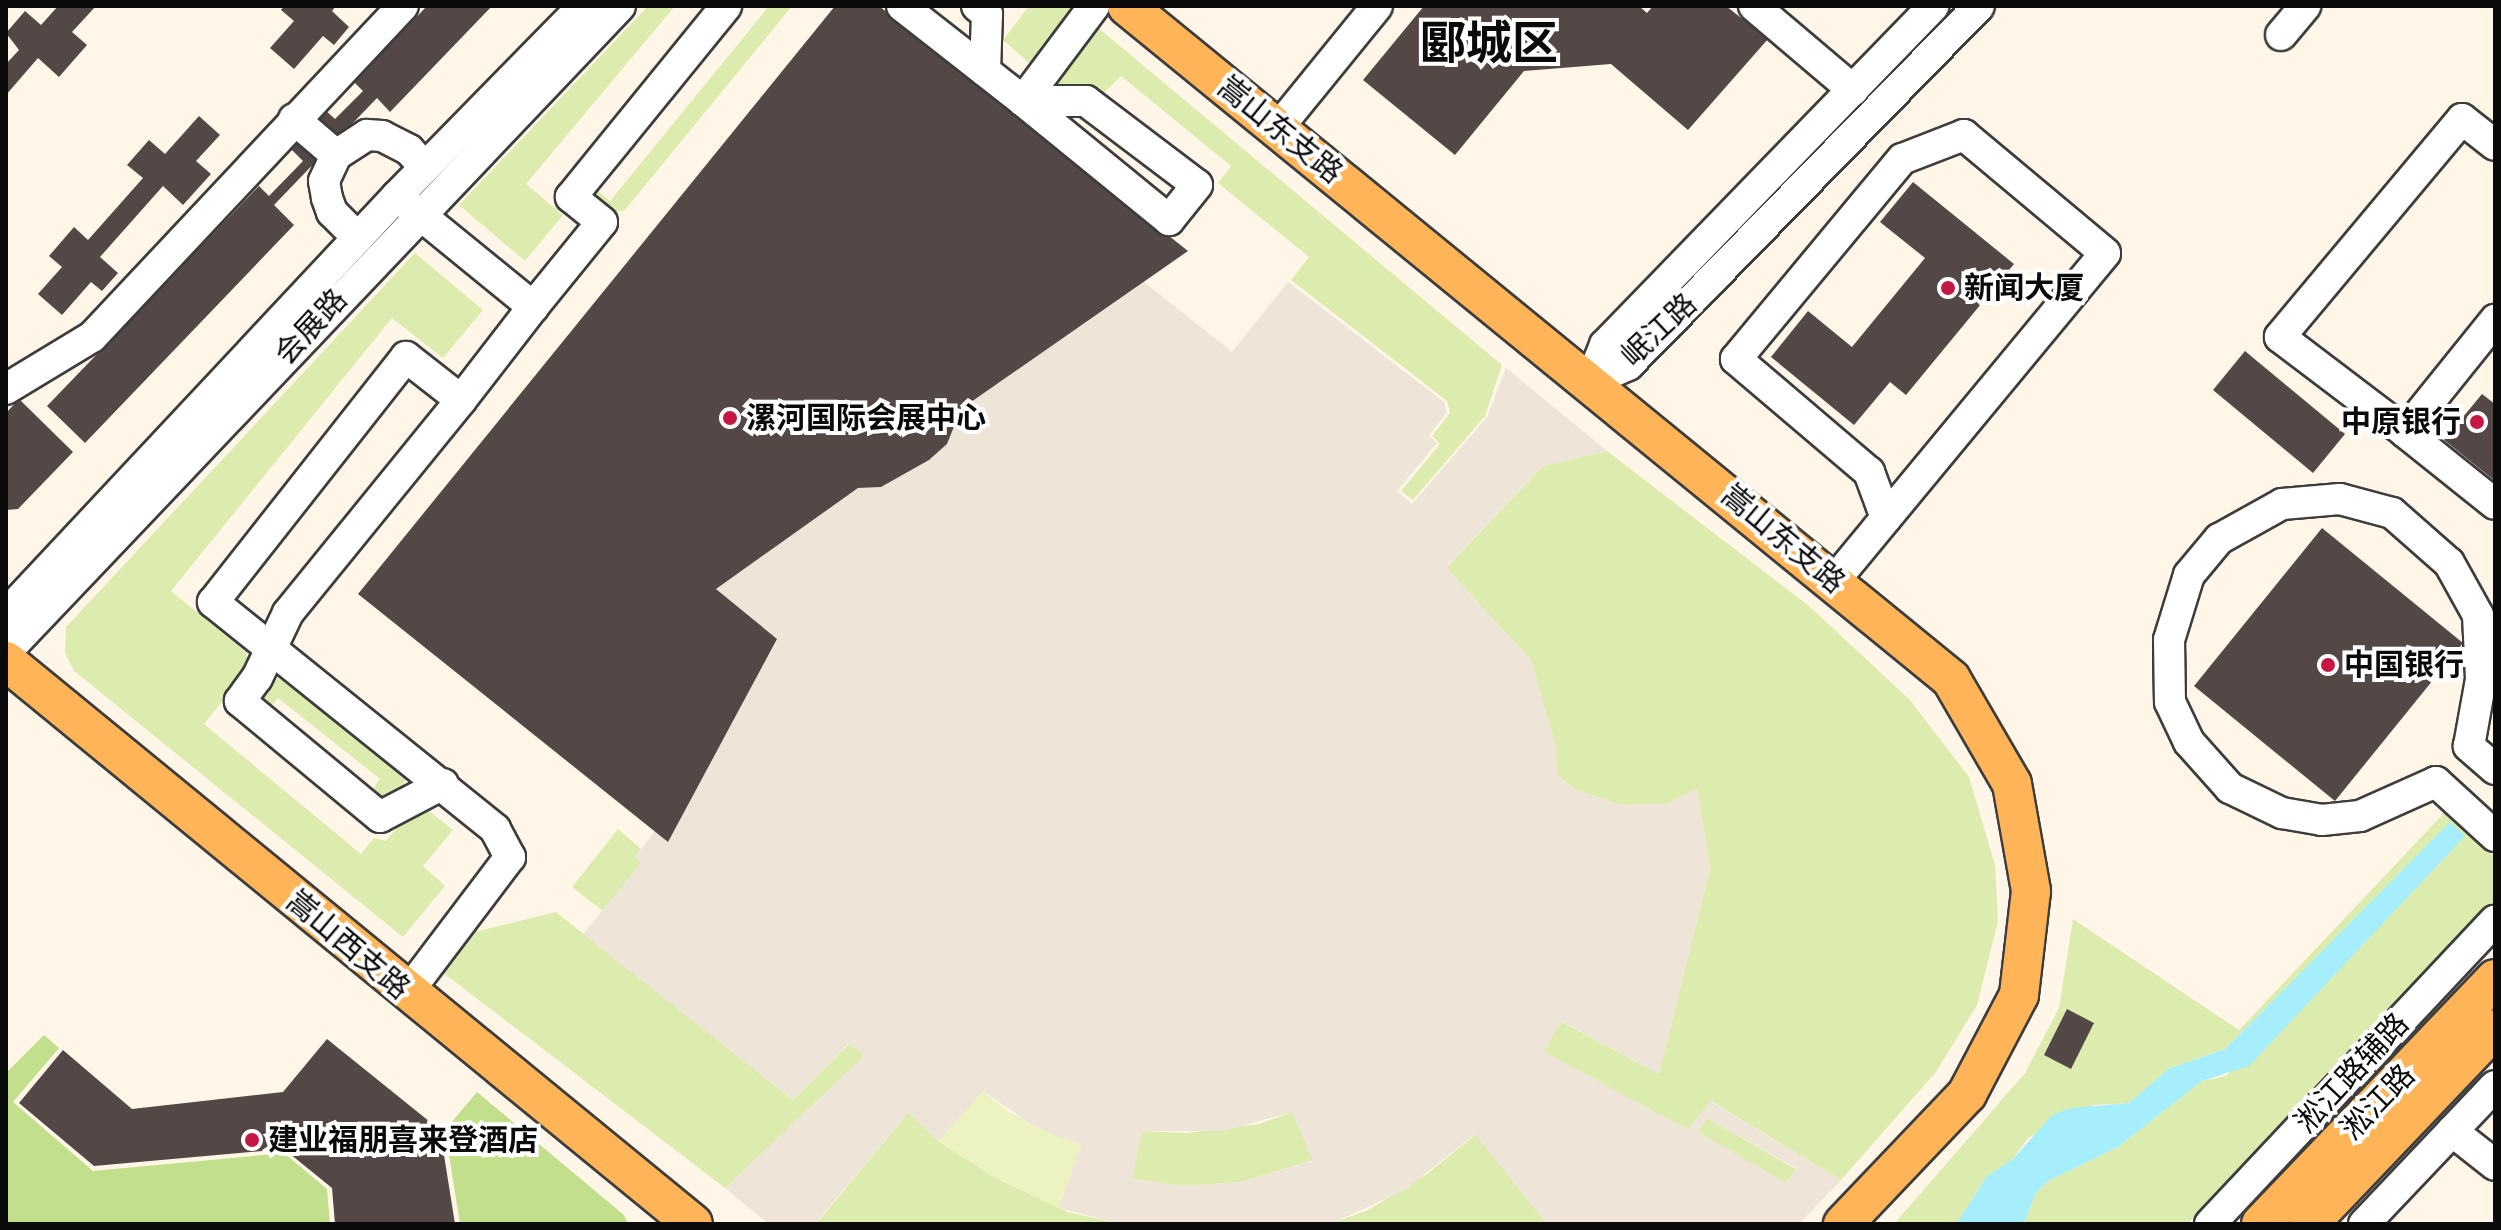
<!DOCTYPE html>
<meta charset="utf-8">
<style>
body{margin:0}
#map{position:relative;width:2501px;height:1230px;overflow:hidden;background:#fff6e8;font-family:"Zilla Slab","Noto Sans SC",serif}
div>[style]{position:absolute}
[style*='--x']{left:calc(var(--x)*1px);top:calc(var(--y)*1px);width:calc(var(--w)*1px);rotate:calc(var(--a)*1deg)}
.green>*{inset:0;background:#dcecae}
.forest>*{inset:0;background:#c2df8c}
.pitch>*{inset:0;background:#ecf3c1}
.plaza>*{inset:0;background:#eee4d7}
.water>*{inset:0;background:#a7eefc}
.building>*{inset:0;background:#544846}
.roads{filter:drop-shadow(2px 0 #3d3d3d) drop-shadow(-2px 0 #3d3d3d) drop-shadow(0 2px #3d3d3d) drop-shadow(0 -2px #3d3d3d)}
.minor>*{height:30px;margin:-15px;padding:0 15px;transform-origin:15px;border-radius:15px;background:#fff}
.major>*{height:38px;margin:-19px;padding:0 19px;transform-origin:19px;border-radius:19px;background:#ffb458}
.dots>*{width:22px;height:22px;translate:-50% -50%;box-sizing:border-box;border:4px solid #fff;border-radius:50%}
span{translate:-50% -50%;white-space:nowrap;text-align:center;line-height:1.15;-webkit-text-stroke:8px #fff;paint-order:stroke}
.street-label{font-size:30px;color:#0a0a0a}
.poi-label{font-size:30px;color:#0a0a0a;font-weight:700}
.left{translate:0 -50%;text-align:left}
.right{translate:-100% -50%;text-align:right}
.town-label{font-size:46px;color:#0a0a0a;font-weight:700}
.frame{position:absolute;inset:0;border:8px solid #0a0a0a;pointer-events:none}
</style>
<div id="map">
<div class="green">
<i style="clip-path:polygon(648px 6px,675px 6px,526px 184px,563px 215px,525px 261px,459px 205px)"></i>
<i style="clip-path:polygon(769px 6px,792px 6px,625px 210px,610px 213px,588px 196px,591px 185px,610px 201px)"></i>
<i style="clip-path:polygon(1029px 6px,1072px 6px,1502px 365px,1485px 416px,1413px 500px,1401px 491px,1440px 444px,1432px 436px,1450px 413px,1447px 401px,1291px 280px,1309px 257px,1218px 183px,1231px 166px,1121px 76px,1102px 95px,1056px 86px,1003px 40px)"></i>
<i style="clip-path:polygon(415px 253px,483px 310px,443px 358px,392px 318px,171px 591px,246px 652px,250px 667px,204px 724px,361px 854px,374px 838px,386px 841px,418px 802px,453px 830px,423px 866px,445px 886px,403px 937px,74px 671px,65px 653px,66px 627px)"></i>
<i style="clip-path:polygon(1607px 451px,1809px 606px,1910px 700px,1969px 777px,1995px 865px,1998px 921px,1977px 1005px,1936px 1072px,1841px 1180px,1711px 1101px,1688px 1130px,1544px 1052px,1560px 1021px,1659px 1074px,1710px 868px,1697px 789px,1667px 804px,1622px 805px,1576px 790px,1557px 775px,1555px 744px,1531px 660px,1446px 568px,1543px 466px)"></i>
<i style="clip-path:polygon(278px 678px,401px 769px,406px 779px,398px 795px,382px 801px,368px 796px,380px 779px,278px 698px,264px 714px,258px 698px)"></i>
<i style="clip-path:polygon(2445px 812px,2495px 857px,2495px 905px,2187px 1224px,2024px 1224px,2035px 1194px,2048px 1181px,2118px 1147px,2202px 1081px,2226px 1076px,2450px 823px,2225px 1049px,2168px 1069px,2129px 1103px,2094px 1105px,2028px 1138px,2013px 1159px,1987px 1176px,1956px 1224px,1894px 1224px,2025px 1073px,2059px 1008px,2073px 919px,2239px 1030px)"></i>
<i style="clip-path:polygon(618px 829px,641px 849px,635px 857px,642px 862px,603px 911px,572px 887px)"></i>
<i style="clip-path:polygon(556px 912px,793px 1100px,850px 1043px,865px 1056px,725px 1188px,442px 972px,474px 932px)"></i>
<i style="clip-path:polygon(909px 1112px,938px 1141px,996px 1178px,1068px 1212px,1121px 1224px,816px 1224px)"></i>
<i style="clip-path:polygon(1292px 1112px,1314px 1160px,1241px 1182px,1183px 1186px,1132px 1179px,1141px 1131px,1186px 1133px,1259px 1124px)"></i>
<i style="clip-path:polygon(1707px 1118px,1796px 1169px,1786px 1183px,1697px 1132px)"></i>
<i style="clip-path:polygon(1476px 1134px,1547px 1224px,1330px 1224px,1368px 1210px,1427px 1174px)"></i>
</div>
<div class="forest">
<i style="clip-path:polygon(44px 1035px,59px 1048px,13px 1102px,93px 1171px,284px 1153px,327px 1189px,330px 1224px,6px 1224px,6px 1073px)"></i>
<i style="clip-path:polygon(477px 1092px,624px 1215px,628px 1224px,460px 1224px,445px 1130px)"></i>
</div>
<div class="pitch">
<i style="clip-path:polygon(983px 1091px,1009px 1112px,1081px 1145px,1059px 1208px,996px 1178px,938px 1141px)"></i>
</div>
<div class="plaza">
<i style="clip-path:polygon(evenodd,1144px 282px,1232px 352px,1288px 282px,1444px 402px,1447px 412px,1429px 436px,1437px 443px,1397px 491px,1412px 504px,1487px 417px,1506px 368px,1607px 451px,1543px 466px,1446px 567px,1531px 660px,1555px 744px,1557px 775px,1576px 790px,1622px 805px,1667px 804px,1697px 788px,1710px 867px,1659px 1074px,1561px 1021px,1544px 1052px,1688px 1130px,1710px 1101px,1841px 1180px,1799px 1224px,1547px 1224px,1475px 1134px,1405px 1190px,1330px 1224px,1121px 1224px,1059px 1208px,1081px 1145px,1035px 1127px,983px 1091px,938px 1141px,909px 1112px,815px 1224px,769px 1224px,725px 1188px,864px 1056px,849px 1043px,793px 1100px,583px 934px,641px 863px,635px 857px,655px 831px,668px 841px,777px 640px,716px 589px,858px 488px,881px 487px,929px 460px,947px 444px,961px 409px,1144px 282px,1292px 1112px,1313px 1161px,1241px 1182px,1183px 1186px,1132px 1179px,1142px 1131px,1224px 1131px,1292px 1112px,1144px 282px,1707px 1118px,1796px 1168px,1796px 1169px,1786px 1183px,1698px 1132px,1707px 1118px)"></i>
</div>
<div class="water">
<i style="clip-path:polygon(2450px 822px,2465px 836px,2249px 1066px,2202px 1081px,2118px 1147px,2048px 1181px,2035px 1194px,2024px 1224px,1956px 1224px,1987px 1176px,2013px 1159px,2052px 1115px,2071px 1108px,2129px 1103px,2168px 1069px,2225px 1049px)"></i>
</div>
<div class="building">
<i style="clip-path:polygon(58px 6px,96px 6px,72px 32px,87px 45px,59px 77px,38px 58px,6px 95px,6px 64px,19px 50px,6px 33px,25px 11px,41px 25px)"></i>
<i style="clip-path:polygon(284px 6px,336px 6px,332px 11px,349px 27px,334px 45px,323px 36px,294px 69px,270px 48px,294px 21px,281px 10px)"></i>
<i style="clip-path:polygon(427px 6px,492px 6px,390px 112px,377px 98px,274px 205px,294px 225px,85px 443px,47px 406px,259px 186px,269px 196px,303px 161px,288px 146px,324px 109px,335px 119px,363px 91px,354px 82px)"></i>
<i style="clip-path:polygon(835px 6px,879px 6px,1188px 251px,961px 409px,947px 444px,929px 460px,881px 487px,858px 488px,716px 589px,777px 639px,668px 842px,358px 594px)"></i>
<i style="clip-path:polygon(1424px 6px,1639px 6px,1647px 13px,1653px 6px,1726px 6px,1768px 39px,1688px 130px,1611px 64px,1524px 71px,1455px 155px,1363px 80px)"></i>
<i style="clip-path:polygon(199px 116px,220px 135px,196px 161px,211px 174px,183px 205px,163px 186px,100px 257px,118px 273px,102px 291px,91px 282px,62px 315px,38px 294px,62px 267px,49px 256px,74px 227px,88px 240px,143px 178px,127px 165px,149px 140px,165px 154px)"></i>
<i style="clip-path:polygon(1913px 182px,2014px 264px,1906px 395px,1890px 382px,1854px 425px,1771px 357px,1808px 311px,1852px 347px,1925px 258px,1880px 222px)"></i>
<i style="clip-path:polygon(2245px 351px,2345px 434px,2313px 473px,2213px 390px)"></i>
<i style="clip-path:polygon(2482px 394px,2495px 404px,2495px 481px,2444px 440px)"></i>
<i style="clip-path:polygon(19px 399px,73px 452px,18px 509px,6px 510px,6px 413px)"></i>
<i style="clip-path:polygon(2322px 528px,2463px 643px,2335px 801px,2194px 686px)"></i>
<i style="clip-path:polygon(2067px 1009px,2094px 1023px,2071px 1069px,2044px 1055px)"></i>
<i style="clip-path:polygon(327px 1039px,440px 1130px,455px 1224px,335px 1224px,332px 1188px,284px 1149px,94px 1166px,19px 1103px,63px 1050px,132px 1109px,283px 1092px)"></i>
</div>
<div class="roads">
<div class="minor">
<i style="--x:902;--y:6;--w:154;--a:38.1"></i>
<i style="--x:1023;--y:101;--w:119;--a:-53.2"></i>
<i style="--x:977;--y:6;--w:13;--a:39"></i>
<i style="--x:987;--y:14;--w:57;--a:92"></i>
<i style="--x:1754;--y:6;--w:130;--a:40.3"></i>
<i style="--x:2281;--y:35;--w:38;--a:-50"></i>
<i style="--x:1023;--y:101;--w:63;--a:0"></i>
<i style="--x:1086;--y:101;--w:139;--a:37.1"></i>
<i style="--x:1197;--y:185;--w:45;--a:128.7"></i>
<i style="--x:1169;--y:220;--w:188;--a:-140.8"></i>
<i style="--x:294;--y:119;--w:55;--a:40.6"></i>
<i style="--x:1278;--y:128;--w:157;--a:-50.9"></i>
<i style="--x:2495;--y:145;--w:42;--a:-141.8"></i>
<i style="--x:2462;--y:119;--w:284;--a:129.9"></i>
<i style="--x:2280;--y:337;--w:157;--a:37.2"></i>
<i style="--x:2405;--y:432;--w:144;--a:-51.2"></i>
<i style="--x:397;--y:196;--w:176;--a:39.2"></i>
<i style="--x:533;--y:307;--w:118;--a:127.7"></i>
<i style="--x:461;--y:400;--w:70;--a:-142"></i>
<i style="--x:406;--y:357;--w:312;--a:128.2"></i>
<i style="--x:213;--y:602;--w:362;--a:38.8"></i>
<i style="--x:495;--y:829;--w:32;--a:62"></i>
<i style="--x:510;--y:857;--w:171;--a:127.1"></i>
<i style="--x:358;--y:238;--w:37;--a:-135"></i>
<i style="--x:332;--y:212;--w:15;--a:-110"></i>
<i style="--x:327;--y:198;--w:17;--a:-100"></i>
<i style="--x:324;--y:181;--w:29;--a:-65"></i>
<i style="--x:336;--y:155;--w:37;--a:-33"></i>
<i style="--x:367;--y:135;--w:15;--a:4"></i>
<i style="--x:382;--y:136;--w:30;--a:27"></i>
<i style="--x:409;--y:150;--w:23;--a:47"></i>
<i style="--x:533;--y:307;--w:109;--a:-50.9"></i>
<i style="--x:602;--y:222;--w:40;--a:-141"></i>
<i style="--x:571;--y:197;--w:246;--a:-50.9"></i>
<i style="--x:1590;--y:382;--w:42;--a:-24.1"></i>
<i style="--x:1628;--y:365;--w:502;--a:-45.65"></i>
<i style="--x:1590;--y:382;--w:40;--a:-68"></i>
<i style="--x:1605;--y:345;--w:472;--a:-45.9"></i>
<i style="--x:6;--y:389;--w:100;--a:-31.2"></i>
<i style="--x:92;--y:337;--w:454;--a:-46.8"></i>
<i style="--x:2405;--y:432;--w:115;--a:38.7"></i>
<i style="--x:1834;--y:581;--w:425;--a:-50.4"></i>
<i style="--x:2105;--y:253;--w:184;--a:-140.1"></i>
<i style="--x:1964;--y:135;--w:66;--a:158.8"></i>
<i style="--x:1902;--y:159;--w:260;--a:129.7"></i>
<i style="--x:1736;--y:359;--w:175;--a:40.4"></i>
<i style="--x:1869;--y:472;--w:49;--a:69.7"></i>
<i style="--x:6;--y:614;--w:572;--a:-46.91"></i>
<i style="--x:397;--y:196;--w:266;--a:-45.6"></i>
<i style="--x:6;--y:652;--w:891;--a:-46.45"></i>
<i style="--x:2495;--y:769;--w:35;--a:-139"></i>
<i style="--x:2469;--y:746;--w:68;--a:-79.8"></i>
<i style="--x:2481;--y:679;--w:64;--a:-92.7"></i>
<i style="--x:2478;--y:615;--w:60;--a:-119.1"></i>
<i style="--x:2449;--y:563;--w:76;--a:-138.7"></i>
<i style="--x:2392;--y:513;--w:54;--a:-164.9"></i>
<i style="--x:2340;--y:499;--w:58;--a:175.1"></i>
<i style="--x:2282;--y:504;--w:72;--a:150.9"></i>
<i style="--x:2219;--y:539;--w:47;--a:129.8"></i>
<i style="--x:2189;--y:575;--w:68;--a:107.1"></i>
<i style="--x:2169;--y:640;--w:62;--a:89.1"></i>
<i style="--x:2170;--y:702;--w:44;--a:64.6"></i>
<i style="--x:2189;--y:742;--w:62;--a:48.3"></i>
<i style="--x:2230;--y:788;--w:58;--a:25.7"></i>
<i style="--x:2282;--y:813;--w:41;--a:9.9"></i>
<i style="--x:2322;--y:820;--w:38;--a:-6"></i>
<i style="--x:2360;--y:816;--w:83;--a:-24.1"></i>
<i style="--x:2436;--y:782;--w:80;--a:42.5"></i>
<i style="--x:443;--y:784;--w:71;--a:152.4"></i>
<i style="--x:380;--y:817;--w:182;--a:-140.4"></i>
<i style="--x:240;--y:701;--w:29;--a:-54"></i>
<i style="--x:257;--y:678;--w:72;--a:-64.5"></i>
<i style="--x:288;--y:613;--w:274;--a:-50.9"></i>
<i style="--x:2452;--y:1131;--w:55;--a:38.3"></i>
<i style="--x:2210;--y:1224;--w:416;--a:-46.8"></i>
<i style="--x:2364;--y:1224;--w:190;--a:-46.5"></i>
</div>
<div class="major">
<i style="--x:1127;--y:6;--w:1064;--a:39.24"></i>
<i style="--x:1951;--y:679;--w:121;--a:59.8"></i>
<i style="--x:2012;--y:784;--w:109;--a:79.9"></i>
<i style="--x:2031;--y:891;--w:105;--a:96.6"></i>
<i style="--x:2019;--y:995;--w:112;--a:117.7"></i>
<i style="--x:1967;--y:1094;--w:180;--a:133.6"></i>
<i style="--x:6;--y:661;--w:888;--a:39.33"></i>
<i style="--x:2261;--y:1224;--w:339;--a:-46.3"></i>
<i style="--x:2309;--y:1224;--w:269;--a:-46.4"></i>
</div>
</div>
<div class="dots">
<i style="left:1948px;top:288px;background:#c61744"></i>
<i style="left:730px;top:418px;background:#c61744"></i>
<i style="left:2477px;top:422px;background:#c61744"></i>
<i style="left:2328px;top:665px;background:#c61744"></i>
<i style="left:252px;top:1140px;background:#c61744"></i>
</div>
<div class="street-label">
<span style="left:1280px;top:130px;rotate:39deg">嵩山东支路</span>
<span style="left:311px;top:327px;rotate:-47deg">会展路</span>
<span style="left:1659px;top:330px;rotate:-43deg">岷江路</span>
<span style="left:1783px;top:539px;rotate:40deg">嵩山东支路</span>
<span style="left:348px;top:945px;rotate:40deg">嵩山西支路</span>
<span style="left:2352px;top:1073px;rotate:-47deg">淞江路辅路</span>
<span style="left:2378px;top:1102px;rotate:-46deg">淞江路</span>
</div>
<div class="poi-label">
<span class="left" style="left:1964px;top:288px">新闻大厦</span>
<span class="left" style="left:746px;top:418px">漯河国际会展中心</span>
<span class="right" style="left:2461px;top:422px">中原银行</span>
<span class="left" style="left:2344px;top:665px">中国银行</span>
<span class="left" style="left:268px;top:1140px">建业福朋喜来登酒店</span>
</div>
<div class="town-label">
<span style="left:1489px;top:44px">郾城区</span>
</div>
<div class="frame"></div>
</div>
